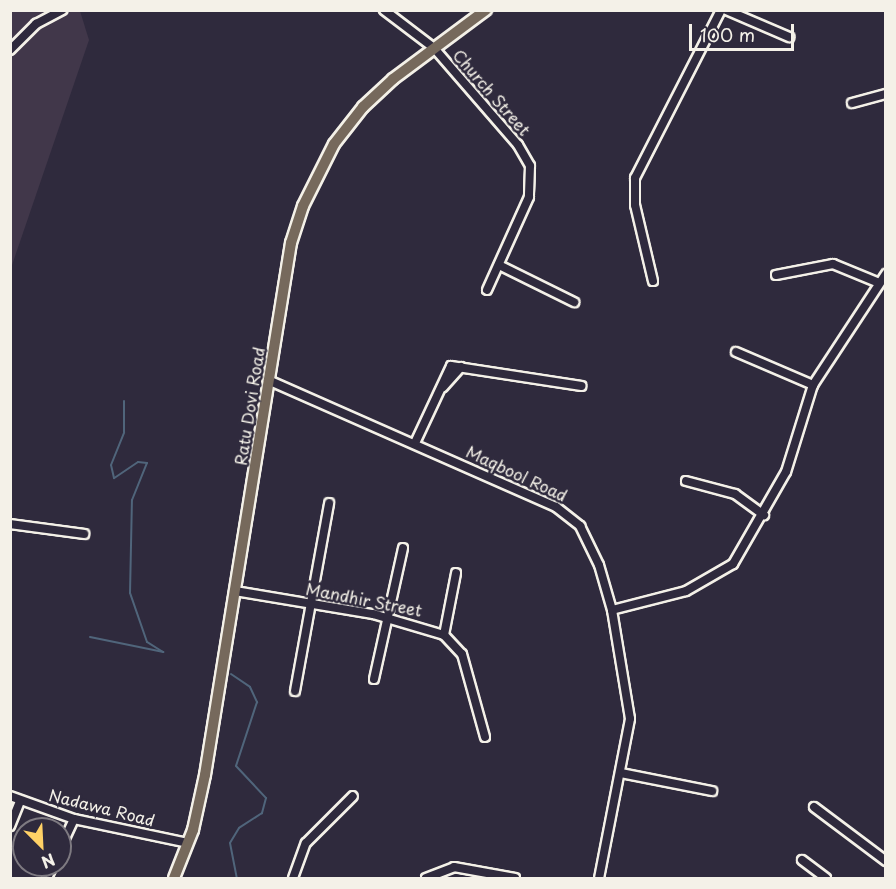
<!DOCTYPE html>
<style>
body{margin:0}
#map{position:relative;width:896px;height:889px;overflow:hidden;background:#2f2a3d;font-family:"Playpen Sans",sans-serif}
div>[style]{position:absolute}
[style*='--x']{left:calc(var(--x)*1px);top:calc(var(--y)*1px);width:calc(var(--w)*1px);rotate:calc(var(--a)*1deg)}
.built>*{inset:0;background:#41374a}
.stream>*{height:2px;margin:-1px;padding:0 1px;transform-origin:1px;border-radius:1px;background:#50657b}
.roads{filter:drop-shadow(2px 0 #f4f1e8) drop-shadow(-2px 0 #f4f1e8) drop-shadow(0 2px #f4f1e8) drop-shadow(0 -2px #f4f1e8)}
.minor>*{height:8px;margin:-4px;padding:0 4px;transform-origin:4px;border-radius:4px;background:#2f2a3d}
.major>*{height:10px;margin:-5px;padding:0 5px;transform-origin:5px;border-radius:5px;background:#76695c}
span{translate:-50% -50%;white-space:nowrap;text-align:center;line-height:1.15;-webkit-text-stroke:5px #2f2a3d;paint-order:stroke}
.street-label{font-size:16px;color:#f4f1e8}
.frame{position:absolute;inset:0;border:12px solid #f4f1e8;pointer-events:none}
.north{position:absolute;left:12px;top:817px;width:60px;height:60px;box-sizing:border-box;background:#2f2a3d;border:2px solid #7e7a81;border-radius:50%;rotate:156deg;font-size:16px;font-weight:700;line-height:24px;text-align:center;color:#f4f1e8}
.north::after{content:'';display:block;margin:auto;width:21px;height:27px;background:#ffd166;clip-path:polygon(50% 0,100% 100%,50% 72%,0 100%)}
.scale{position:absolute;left:689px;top:24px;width:105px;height:27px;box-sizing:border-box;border:3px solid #f4f1e8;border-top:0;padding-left:8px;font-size:18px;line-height:21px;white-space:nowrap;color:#f4f1e8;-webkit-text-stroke:4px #2f2a3d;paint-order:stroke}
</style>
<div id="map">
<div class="built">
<i style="clip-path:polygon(11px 11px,80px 11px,89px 40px,11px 268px)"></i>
</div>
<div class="stream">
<i style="--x:90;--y:637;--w:75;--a:11.6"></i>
<i style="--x:163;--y:652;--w:19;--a:-148"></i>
<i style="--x:147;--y:642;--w:52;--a:-109.1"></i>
<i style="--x:130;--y:593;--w:93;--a:-88.8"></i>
<i style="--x:132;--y:500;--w:40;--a:-68"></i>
<i style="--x:147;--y:463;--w:9;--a:-174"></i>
<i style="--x:138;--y:462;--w:29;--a:146"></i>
<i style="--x:114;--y:478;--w:13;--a:-103"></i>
<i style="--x:111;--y:465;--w:35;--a:-68"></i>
<i style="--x:124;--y:432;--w:31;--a:-90"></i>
<i style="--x:231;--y:674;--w:23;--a:34"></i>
<i style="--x:250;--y:687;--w:17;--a:65"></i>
<i style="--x:257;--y:702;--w:67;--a:108.2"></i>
<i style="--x:236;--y:766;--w:44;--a:46.8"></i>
<i style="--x:266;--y:798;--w:16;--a:105"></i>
<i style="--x:262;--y:813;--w:27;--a:147"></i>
<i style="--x:239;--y:828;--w:17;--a:121"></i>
<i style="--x:230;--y:843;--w:36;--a:79"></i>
</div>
<div class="roads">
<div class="minor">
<i style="--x:384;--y:10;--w:63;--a:37.2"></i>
<i style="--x:434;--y:48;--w:128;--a:49.1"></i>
<i style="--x:518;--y:145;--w:24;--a:60"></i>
<i style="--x:530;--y:166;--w:31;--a:92"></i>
<i style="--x:529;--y:197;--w:102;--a:114.3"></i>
<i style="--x:726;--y:10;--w:69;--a:23.2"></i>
<i style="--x:10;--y:50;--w:37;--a:-45"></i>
<i style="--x:36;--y:24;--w:30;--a:-28"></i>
<i style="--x:852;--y:103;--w:35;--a:-15"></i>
<i style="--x:499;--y:265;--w:84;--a:26.3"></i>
<i style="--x:776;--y:275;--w:58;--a:-10.9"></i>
<i style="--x:833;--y:264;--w:50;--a:22.4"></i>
<i style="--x:653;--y:281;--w:78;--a:-103.3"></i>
<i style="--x:635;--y:205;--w:27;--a:-90"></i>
<i style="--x:635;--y:178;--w:189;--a:-62.9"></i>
<i style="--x:736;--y:352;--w:84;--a:23.2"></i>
<i style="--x:268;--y:380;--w:315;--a:23.8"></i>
<i style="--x:556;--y:507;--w:31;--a:38"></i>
<i style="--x:580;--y:526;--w:43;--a:64"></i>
<i style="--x:599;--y:565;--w:47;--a:73.9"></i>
<i style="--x:612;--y:610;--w:110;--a:80.6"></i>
<i style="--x:630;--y:719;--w:162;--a:101"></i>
<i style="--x:443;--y:387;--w:27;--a:-48"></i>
<i style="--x:415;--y:443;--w:85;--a:-64.9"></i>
<i style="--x:451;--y:366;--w:132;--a:8.7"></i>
<i style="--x:686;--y:481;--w:51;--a:14.9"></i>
<i style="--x:735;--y:494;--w:36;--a:36"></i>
<i style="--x:10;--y:524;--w:75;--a:7.7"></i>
<i style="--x:235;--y:591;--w:140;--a:9.5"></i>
<i style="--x:373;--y:614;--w:74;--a:16.5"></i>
<i style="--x:444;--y:635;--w:26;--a:47"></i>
<i style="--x:462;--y:654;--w:86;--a:74.5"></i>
<i style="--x:612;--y:610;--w:76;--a:-14.4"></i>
<i style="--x:686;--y:591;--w:54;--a:-29.9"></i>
<i style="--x:733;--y:564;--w:106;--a:-60.1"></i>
<i style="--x:786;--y:472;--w:91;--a:-72.8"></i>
<i style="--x:813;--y:385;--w:133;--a:-56.7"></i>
<i style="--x:444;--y:635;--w:63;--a:-79"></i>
<i style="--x:374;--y:679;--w:134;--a:-77.5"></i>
<i style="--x:295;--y:691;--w:191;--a:-79.7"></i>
<i style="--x:621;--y:773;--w:93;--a:11.2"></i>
<i style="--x:10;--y:796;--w:68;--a:19.8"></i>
<i style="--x:74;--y:819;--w:116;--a:11.9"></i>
<i style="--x:814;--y:807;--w:90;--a:36.9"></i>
<i style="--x:10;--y:826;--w:27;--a:-68"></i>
<i style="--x:60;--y:849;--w:33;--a:-65"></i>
<i style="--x:802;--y:860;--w:30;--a:37"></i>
<i style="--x:47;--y:878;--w:14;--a:-65"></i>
<i style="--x:293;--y:878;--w:37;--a:-70"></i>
<i style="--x:306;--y:843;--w:66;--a:-45"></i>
<i style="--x:426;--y:878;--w:30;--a:-21"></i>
<i style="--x:454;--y:867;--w:62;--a:10.2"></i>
</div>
<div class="major">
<i style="--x:174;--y:878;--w:52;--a:-68.4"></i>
<i style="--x:193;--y:830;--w:56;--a:-77.7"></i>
<i style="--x:205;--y:775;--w:539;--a:-80.82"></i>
<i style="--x:291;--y:243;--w:39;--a:-72"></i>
<i style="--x:303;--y:206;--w:69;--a:-63.4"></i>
<i style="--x:334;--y:144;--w:47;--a:-51.9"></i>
<i style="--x:363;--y:107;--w:41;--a:-43"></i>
<i style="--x:393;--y:79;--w:116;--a:-36.6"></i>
</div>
</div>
<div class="street-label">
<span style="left:492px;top:92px;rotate:49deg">Church Street</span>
<span style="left:249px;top:406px;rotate:-81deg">Ratu Dovi Road</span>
<span style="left:517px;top:473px;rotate:25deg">Maqbool Road</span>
<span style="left:364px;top:599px;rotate:11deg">Mandhir Street</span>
<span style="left:102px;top:807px;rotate:14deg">Nadawa Road</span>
</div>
<div class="frame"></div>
<div class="north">N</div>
<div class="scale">100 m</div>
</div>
